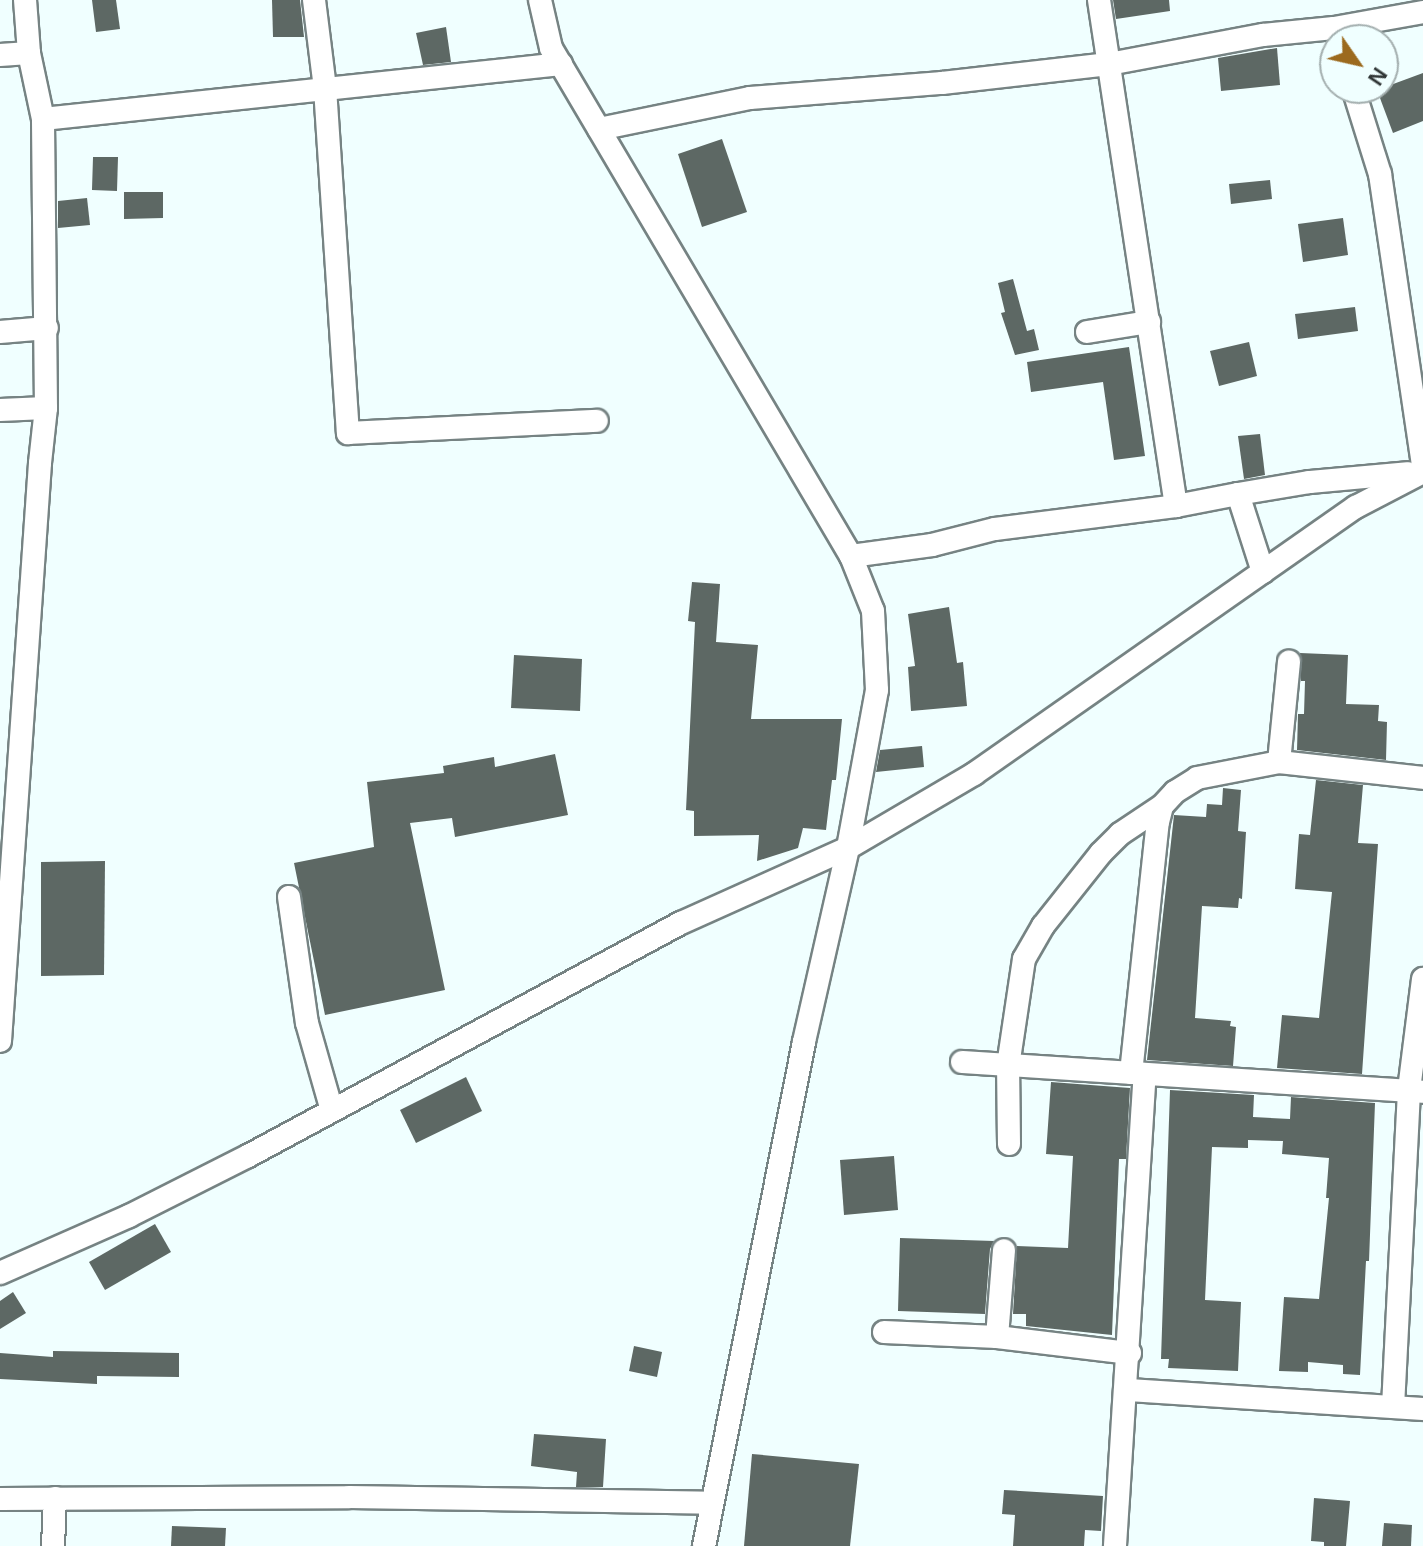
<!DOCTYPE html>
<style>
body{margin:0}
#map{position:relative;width:1423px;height:1546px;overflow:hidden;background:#f0ffff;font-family:Helvetica,sans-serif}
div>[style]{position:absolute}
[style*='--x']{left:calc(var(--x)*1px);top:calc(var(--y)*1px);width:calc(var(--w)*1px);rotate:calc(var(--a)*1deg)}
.building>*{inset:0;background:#5d6864}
.roads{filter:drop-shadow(2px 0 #768383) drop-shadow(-2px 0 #768383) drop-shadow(0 2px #768383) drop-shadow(0 -2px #768383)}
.minor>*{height:22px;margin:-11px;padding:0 11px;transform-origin:11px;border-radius:11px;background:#fff}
span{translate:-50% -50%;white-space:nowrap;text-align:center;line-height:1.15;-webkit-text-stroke:8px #f0ffff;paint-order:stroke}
.north{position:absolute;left:1319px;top:24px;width:80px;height:80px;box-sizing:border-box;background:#f0ffff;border:2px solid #a4afaf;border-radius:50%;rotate:124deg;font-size:22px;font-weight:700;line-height:32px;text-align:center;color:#313737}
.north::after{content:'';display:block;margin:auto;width:28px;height:36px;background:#9c6a1e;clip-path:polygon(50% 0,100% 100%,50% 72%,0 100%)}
</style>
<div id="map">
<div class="building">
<i style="clip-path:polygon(92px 0,116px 0,120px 29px,96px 32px)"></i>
<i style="clip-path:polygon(272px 0,300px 0,304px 37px,273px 37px)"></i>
<i style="clip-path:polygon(1113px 0,1169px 0,1170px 11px,1116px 19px)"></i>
<i style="clip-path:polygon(446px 27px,451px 62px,423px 65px,416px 33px)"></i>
<i style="clip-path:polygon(1277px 48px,1280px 85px,1221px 91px,1218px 58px)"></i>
<i style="clip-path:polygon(1423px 73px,1423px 121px,1393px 133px,1377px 90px)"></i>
<i style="clip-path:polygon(722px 139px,747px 212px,702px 227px,678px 154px)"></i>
<i style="clip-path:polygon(93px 157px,118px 157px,117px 191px,92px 190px)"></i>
<i style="clip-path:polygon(1270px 180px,1272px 199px,1231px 204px,1229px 184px)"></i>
<i style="clip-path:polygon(124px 192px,163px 192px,163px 218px,124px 219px)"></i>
<i style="clip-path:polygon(87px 198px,90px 225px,58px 228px,58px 201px)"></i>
<i style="clip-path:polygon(1343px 218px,1348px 255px,1303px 262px,1298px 224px)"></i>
<i style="clip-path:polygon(1013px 279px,1027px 331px,1034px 329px,1039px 350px,1015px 355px,1001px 313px,1005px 312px,998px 283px)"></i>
<i style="clip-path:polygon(1355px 307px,1358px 331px,1298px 339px,1295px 314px)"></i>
<i style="clip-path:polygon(1249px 342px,1257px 376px,1219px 386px,1210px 351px)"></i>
<i style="clip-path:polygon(1129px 347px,1145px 456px,1114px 460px,1103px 382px,1031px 392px,1027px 362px)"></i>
<i style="clip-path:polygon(1260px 434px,1265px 475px,1244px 479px,1238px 436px)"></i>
<i style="clip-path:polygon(692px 582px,720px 584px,716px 642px,758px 645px,751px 719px,842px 719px,836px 780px,832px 780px,826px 830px,803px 828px,798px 848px,757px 861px,759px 835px,694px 836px,694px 811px,686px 810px,695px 622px,688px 621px)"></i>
<i style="clip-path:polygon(949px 607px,957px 663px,963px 662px,967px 706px,911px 711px,908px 667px,915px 666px,908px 614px)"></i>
<i style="clip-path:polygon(1300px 653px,1348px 655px,1346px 704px,1379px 705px,1378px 721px,1387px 722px,1386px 760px,1297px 750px,1298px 714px,1304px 714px,1305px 681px,1301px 681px)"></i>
<i style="clip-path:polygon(514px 655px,582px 659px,580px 711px,511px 708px)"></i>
<i style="clip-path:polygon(922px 746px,924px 767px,876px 772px,880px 750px)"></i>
<i style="clip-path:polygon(555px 754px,568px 815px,455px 837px,452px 818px,410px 823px,445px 990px,325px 1015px,294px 863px,374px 847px,367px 782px,444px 773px,443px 766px,494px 757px,495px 767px)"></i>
<i style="clip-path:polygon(1316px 780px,1363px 785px,1358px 843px,1378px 844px,1362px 1074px,1277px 1068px,1282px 1015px,1319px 1018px,1332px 892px,1295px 889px,1299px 834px,1310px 835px)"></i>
<i style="clip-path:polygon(1223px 788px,1241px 790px,1238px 831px,1246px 832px,1242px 899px,1239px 898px,1238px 908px,1202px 906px,1195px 1018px,1231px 1021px,1230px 1026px,1236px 1027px,1233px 1066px,1147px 1060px,1174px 815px,1206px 817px,1207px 804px,1222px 805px)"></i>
<i style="clip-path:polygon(105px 861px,104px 975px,41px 976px,41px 862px)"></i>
<i style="clip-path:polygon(466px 1077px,482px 1111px,416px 1143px,400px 1110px)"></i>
<i style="clip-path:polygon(1051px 1082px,1130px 1088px,1126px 1159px,1119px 1159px,1112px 1335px,1026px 1326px,1026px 1314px,1013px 1314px,1017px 1246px,1068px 1248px,1073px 1156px,1046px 1154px)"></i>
<i style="clip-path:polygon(1170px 1090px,1254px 1095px,1253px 1117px,1290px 1119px,1291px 1097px,1375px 1103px,1369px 1261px,1366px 1261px,1360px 1375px,1343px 1374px,1343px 1365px,1308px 1362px,1308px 1372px,1279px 1371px,1284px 1297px,1319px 1299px,1329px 1198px,1326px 1198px,1329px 1158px,1282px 1154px,1283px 1141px,1248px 1140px,1248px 1148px,1212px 1147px,1205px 1300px,1241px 1302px,1238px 1371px,1168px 1368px,1169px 1359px,1161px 1359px)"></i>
<i style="clip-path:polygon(894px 1156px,898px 1210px,844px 1215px,840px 1160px)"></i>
<i style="clip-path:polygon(155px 1224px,171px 1252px,105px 1290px,89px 1262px)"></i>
<i style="clip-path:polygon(900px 1238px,994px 1241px,990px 1249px,985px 1314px,898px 1311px)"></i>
<i style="clip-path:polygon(13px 1292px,26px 1313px,0 1329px,0 1301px)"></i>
<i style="clip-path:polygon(634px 1346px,662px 1352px,657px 1377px,629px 1371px)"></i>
<i style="clip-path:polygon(53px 1351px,179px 1353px,179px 1377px,97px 1376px,97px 1384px,0 1379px,0 1353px,53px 1357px)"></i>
<i style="clip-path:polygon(534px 1434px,606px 1439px,603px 1487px,576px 1487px,577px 1472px,531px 1466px)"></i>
<i style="clip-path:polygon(752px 1454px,859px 1464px,850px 1546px,744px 1546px)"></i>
<i style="clip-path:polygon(1004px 1490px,1103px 1496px,1101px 1531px,1085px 1530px,1084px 1546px,1013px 1546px,1015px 1515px,1002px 1514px)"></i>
<i style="clip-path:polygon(1314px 1498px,1350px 1501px,1346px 1546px,1324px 1546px,1324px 1542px,1311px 1541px)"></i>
<i style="clip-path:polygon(1384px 1523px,1412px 1525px,1411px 1546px,1382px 1546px)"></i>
<i style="clip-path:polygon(172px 1526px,226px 1528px,225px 1546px,171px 1546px)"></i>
</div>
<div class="roads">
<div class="minor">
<i style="--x:314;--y:0;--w:89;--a:82.9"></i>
<i style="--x:325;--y:88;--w:346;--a:86.2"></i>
<i style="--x:348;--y:433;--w:249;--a:-2.8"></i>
<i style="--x:540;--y:0;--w:49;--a:77.1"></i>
<i style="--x:551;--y:48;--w:590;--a:59.44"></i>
<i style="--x:851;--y:556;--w:59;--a:68.2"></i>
<i style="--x:873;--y:611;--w:79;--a:87.1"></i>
<i style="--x:877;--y:690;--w:161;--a:100.4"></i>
<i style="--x:848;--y:848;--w:199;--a:102.8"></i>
<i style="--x:804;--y:1042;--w:514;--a:101.22"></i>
<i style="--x:1099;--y:0;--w:512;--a:81.35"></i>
<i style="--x:1176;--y:506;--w:63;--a:-11"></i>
<i style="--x:1238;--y:494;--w:82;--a:72.2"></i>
<i style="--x:0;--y:55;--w:29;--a:-4"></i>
<i style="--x:1353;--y:88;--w:90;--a:72.6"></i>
<i style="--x:1380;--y:174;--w:293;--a:81.6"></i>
<i style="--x:43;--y:119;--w:521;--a:-6.06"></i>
<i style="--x:599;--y:129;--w:154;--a:-11.6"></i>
<i style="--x:750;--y:98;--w:193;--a:-4.5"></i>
<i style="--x:942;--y:83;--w:168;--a:-6.5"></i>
<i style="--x:1109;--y:64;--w:157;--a:-10.7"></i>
<i style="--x:1263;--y:35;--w:71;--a:-5.6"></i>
<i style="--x:1334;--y:28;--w:90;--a:-10.2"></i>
<i style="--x:0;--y:332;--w:47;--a:-4.9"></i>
<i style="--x:1087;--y:332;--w:63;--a:-9.2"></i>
<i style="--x:0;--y:410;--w:46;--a:-2.5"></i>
<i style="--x:1238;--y:494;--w:73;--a:-9.5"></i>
<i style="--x:1310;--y:482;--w:98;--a:-5.2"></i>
<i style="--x:851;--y:556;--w:82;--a:-7.7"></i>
<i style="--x:932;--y:545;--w:65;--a:-14.3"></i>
<i style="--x:995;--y:529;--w:182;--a:-7.2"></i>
<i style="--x:1279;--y:762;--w:101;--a:-84.3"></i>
<i style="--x:289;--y:897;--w:127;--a:81.9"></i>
<i style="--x:307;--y:1023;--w:91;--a:74.1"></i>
<i style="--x:0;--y:1041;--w:579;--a:-86.04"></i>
<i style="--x:40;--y:463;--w:55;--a:-83.8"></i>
<i style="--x:46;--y:408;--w:289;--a:-90.6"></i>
<i style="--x:43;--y:119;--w:67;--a:-102"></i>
<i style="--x:29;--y:53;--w:53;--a:-94.3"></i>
<i style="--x:962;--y:1062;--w:462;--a:3.7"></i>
<i style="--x:1131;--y:1073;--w:252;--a:-83.9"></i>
<i style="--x:1158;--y:822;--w:16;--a:-76"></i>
<i style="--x:1162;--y:806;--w:19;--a:-47"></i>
<i style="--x:1175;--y:792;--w:26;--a:-32"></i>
<i style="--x:1197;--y:778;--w:84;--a:-11"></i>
<i style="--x:1279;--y:762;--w:145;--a:6.3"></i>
<i style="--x:1009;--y:1144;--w:78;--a:-90.7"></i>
<i style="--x:1008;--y:1066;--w:108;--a:-81.5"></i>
<i style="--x:1024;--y:959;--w:38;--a:-60"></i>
<i style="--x:1043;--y:926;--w:93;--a:-51.5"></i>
<i style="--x:1101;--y:853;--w:27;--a:-45"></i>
<i style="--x:1120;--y:834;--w:50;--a:-33.7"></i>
<i style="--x:0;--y:1273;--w:141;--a:-23.8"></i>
<i style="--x:129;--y:1216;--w:133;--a:-26.8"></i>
<i style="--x:248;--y:1156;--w:492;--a:-28.3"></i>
<i style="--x:681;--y:923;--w:183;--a:-24.2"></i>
<i style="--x:848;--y:848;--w:146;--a:-30.4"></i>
<i style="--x:974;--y:774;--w:466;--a:-35"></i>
<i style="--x:1356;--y:507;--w:76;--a:-27.6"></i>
<i style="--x:884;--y:1332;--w:113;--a:2.5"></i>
<i style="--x:997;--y:1337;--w:134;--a:6.9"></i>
<i style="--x:997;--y:1337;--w:87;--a:-85.4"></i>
<i style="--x:1128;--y:1390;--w:296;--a:3.7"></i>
<i style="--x:1393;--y:1407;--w:317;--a:-87.1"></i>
<i style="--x:1409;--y:1090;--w:112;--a:-82.8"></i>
<i style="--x:0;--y:1499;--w:349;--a:-0.3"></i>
<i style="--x:349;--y:1497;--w:363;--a:0.9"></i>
<i style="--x:53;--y:1546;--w:48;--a:-87.6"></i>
<i style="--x:1115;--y:1546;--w:473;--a:-86.4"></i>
</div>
</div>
<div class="north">N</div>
</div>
